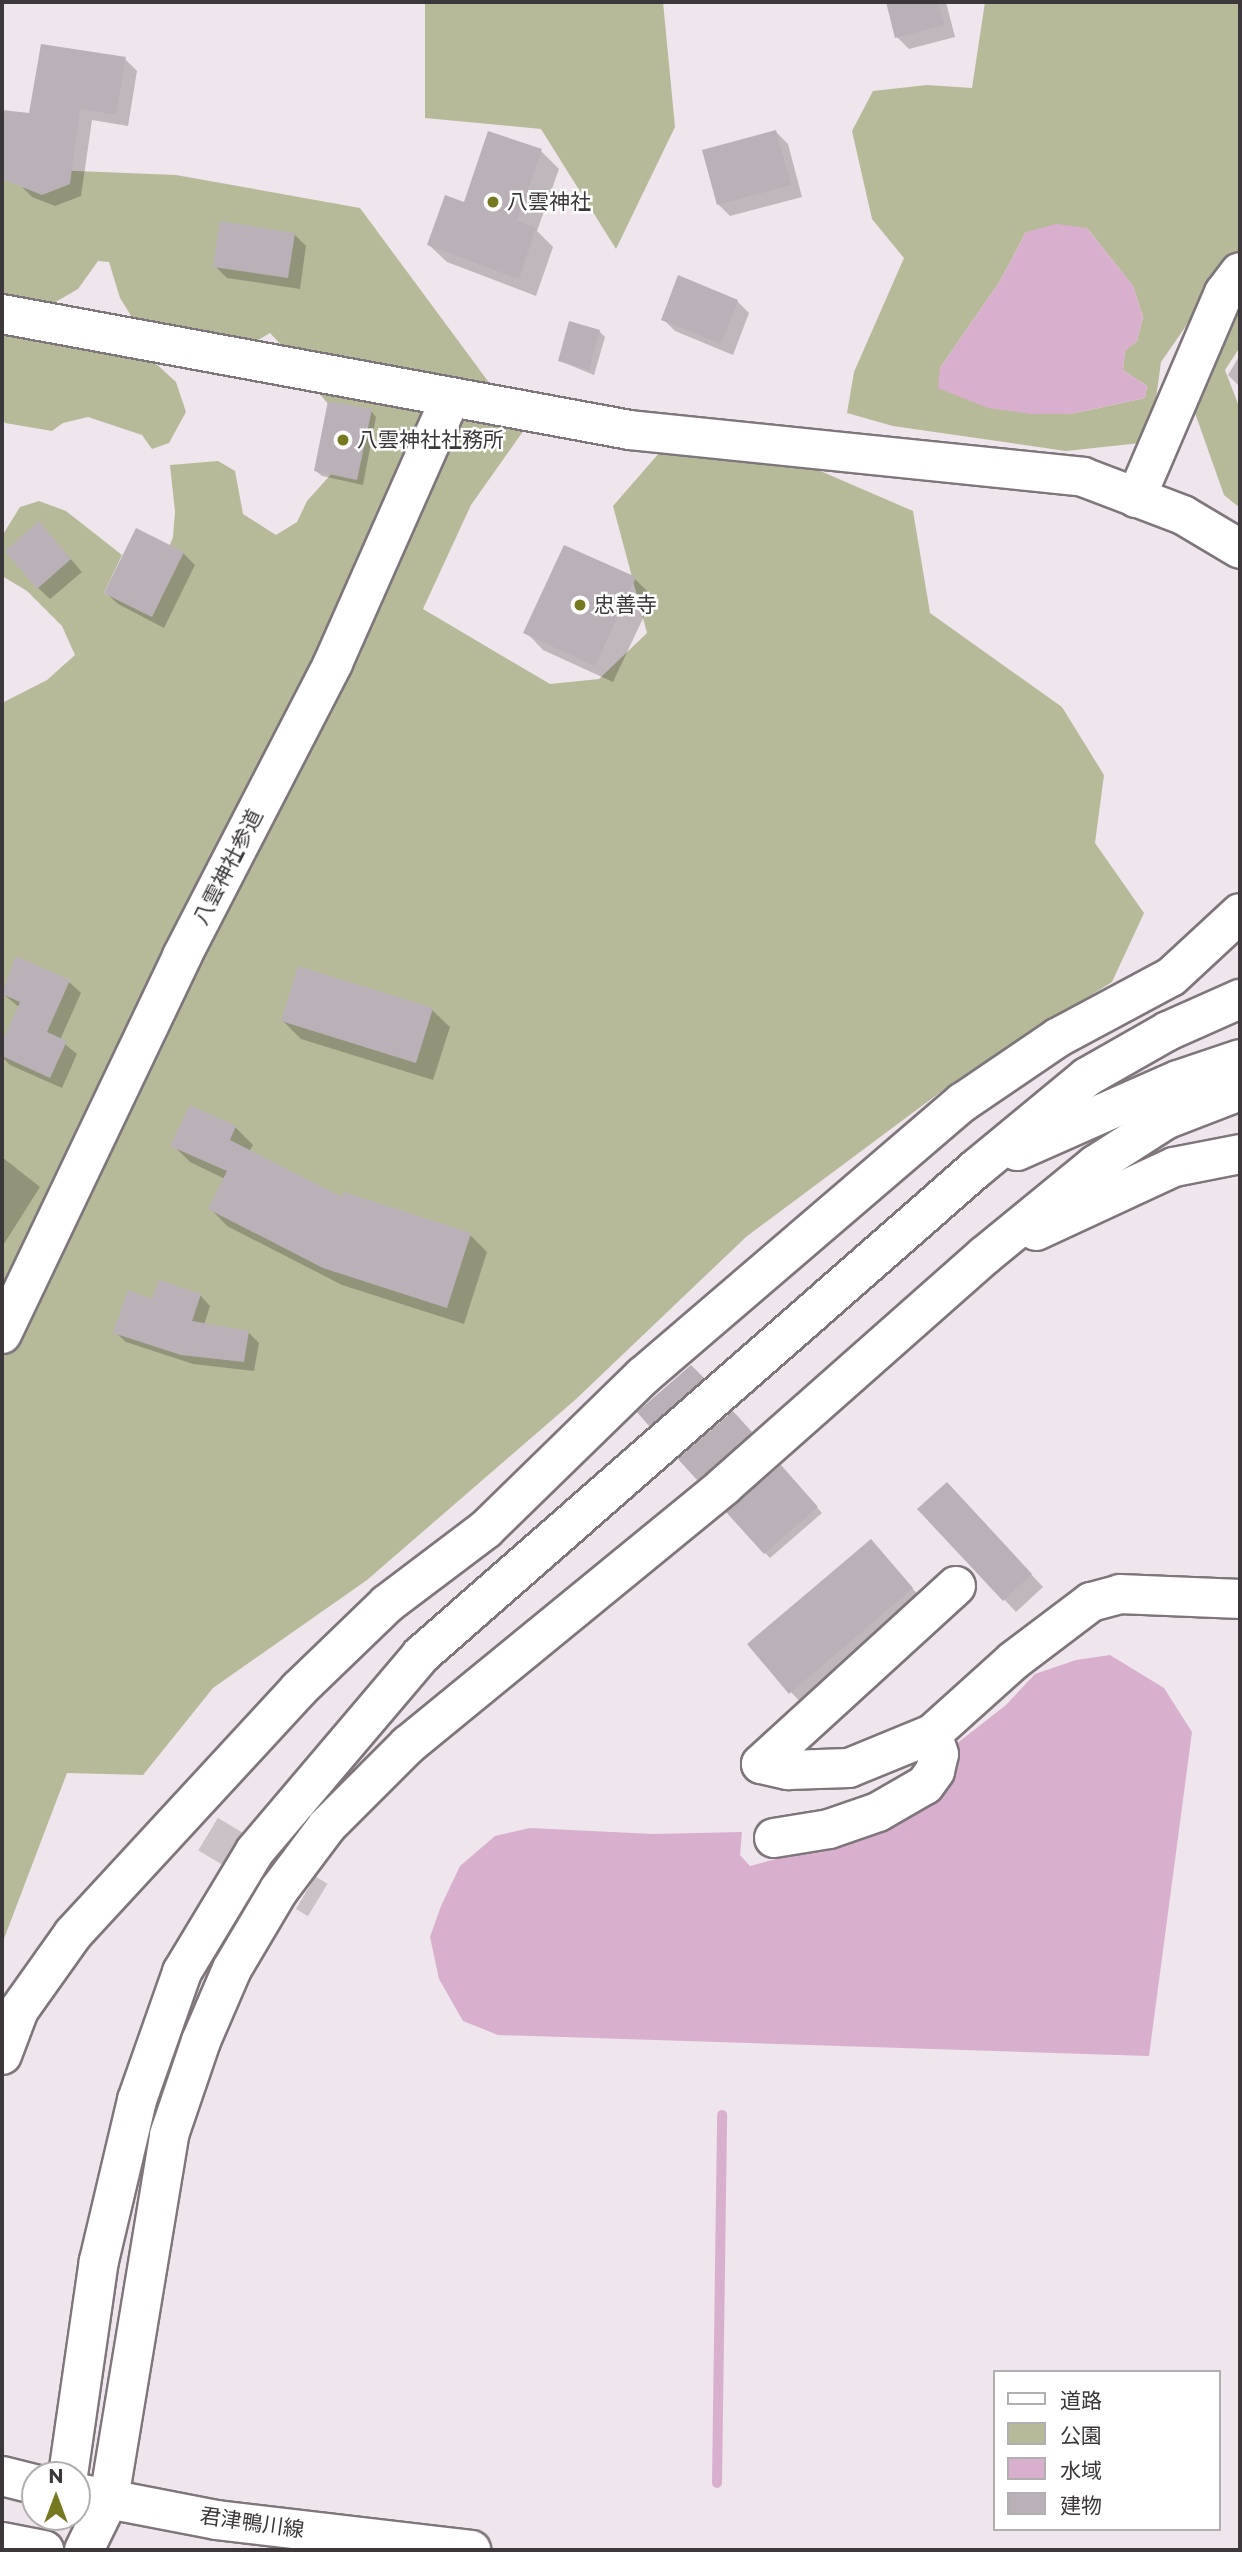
<!DOCTYPE html>
<meta charset="utf-8">
<style>
body{margin:0}
#map{position:relative;width:1242px;height:2552px;overflow:hidden;background:#efe5ec;font-family:Montserrat,"Noto Sans JP",sans-serif}
div>[style]{position:absolute}
[style*='--x']{left:calc(var(--x)*1px);top:calc(var(--y)*1px);width:calc(var(--w)*1px);rotate:calc(var(--a)*1deg)}
.green>*{inset:0;background:#b7ba99}
.water>*{inset:0;background:#d8b0ce}
.shadow>*{inset:0;background:#0003}
.stream>*{height:10px;margin:-5px;padding:0 5px;transform-origin:5px;border-radius:5px;background:#d8b0ce}
.building>*{inset:0;background:#bab1b8}
.minor-tunnel>*{height:38px;margin-top:-19px;transform-origin:0;background:repeating-linear-gradient(90deg,#cbc2c8 0 38px,transparent 0 57px)}
.roads{filter:drop-shadow(2px 0 #7f767c) drop-shadow(-2px 0 #7f767c) drop-shadow(0 2px #7f767c) drop-shadow(0 -2px #7f767c)}
.minor>*{height:38px;margin:-19px;padding:0 19px;transform-origin:19px;border-radius:19px;background:#fff}
.major>*{height:38px;margin:-19px;padding:0 19px;transform-origin:19px;border-radius:19px;background:#fff}
.highway>*{height:38px;margin:-19px;padding:0 19px;transform-origin:19px;border-radius:19px;background:#fff}
.dots>*{width:19px;height:19px;translate:-50% -50%;box-sizing:border-box;border:4px solid #fff;border-radius:50%}
span{translate:-50% -50%;white-space:nowrap;text-align:center;line-height:1.15;-webkit-text-stroke:5px #fff;paint-order:stroke}
.poi-label{font-size:21px;color:#3b373a}
.left{translate:0 -50%;text-align:left}
.street-label{font-size:21px;color:#3b373a}
.frame{position:absolute;inset:0;border:4px solid #3b373a;pointer-events:none}
.legend{position:absolute;left:993px;top:2370px;width:228px;height:161px;box-sizing:border-box;background:#fff;border:2px solid #b1afb0;margin:0;padding:9px 12px;list-style:none;font-size:21px;color:#3b373a}
.legend li{display:flex;align-items:center;gap:14px;height:35px}
.legend b{width:35px;border:2px solid #b1afb0}
.north{position:absolute;left:21px;top:2461px;width:70px;height:70px;box-sizing:border-box;background:#fff;border:2px solid #b1afb0;border-radius:50%;rotate:0deg;font-size:19px;font-weight:700;line-height:28px;text-align:center;color:#3b373a}
.north::after{content:'';display:block;margin:auto;width:24px;height:32px;background:#777921;clip-path:polygon(50% 0,100% 100%,50% 72%,0 100%)}
</style>
<div id="map">
<div class="green">
<i style="clip-path:polygon(425px 2px,663px 2px,675px 127px,616px 249px,541px 129px,425px 118px)"></i>
<i style="clip-path:polygon(evenodd,985px 2px,1240px 2px,1240px 272px,1204px 300px,1161px 362px,1150px 442px,1066px 451px,893px 426px,847px 413px,854px 372px,904px 258px,872px 219px,852px 131px,873px 91px,927px 85px,972px 88px,985px 2px,1087px 228px,1133px 286px,1143px 317px,1137px 341px,1125px 350px,1123px 370px,1147px 386px,1145px 398px,1070px 414px,940px 368px,1000px 281px,1026px 232px,1087px 228px)"></i>
<i style="clip-path:polygon(2px 168px,176px 175px,360px 208px,524px 430px,471px 505px,423px 609px,550px 684px,599px 679px,647px 633px,613px 506px,660px 452px,818px 470px,913px 511px,930px 613px,1062px 707px,1104px 775px,1095px 843px,1144px 913px,1112px 982px,954px 1082px,746px 1237px,575px 1400px,367px 1580px,213px 1688px,143px 1775px,67px 1773px,2px 1944px,2px 703px,47px 680px,75px 655px,62px 626px,27px 591px,2px 576px,2px 536px,20px 507px,39px 501px,66px 511px,122px 555px,104px 593px,144px 613px,173px 537px,175px 512px,170px 465px,218px 461px,235px 471px,243px 514px,276px 535px,297px 522px,307px 501px,333px 472px,333px 410px,319px 393px,334px 362px,286px 350px,270px 333px,253px 343px,137px 325px,120px 298px,109px 262px,98px 261px,78px 289px,47px 307px,153px 361px,176px 382px,186px 412px,169px 443px,152px 449px,142px 435px,88px 417px,63px 423px,52px 431px,5px 423px,2px 416px)"></i>
<i style="clip-path:polygon(1240px 304px,1240px 347px,1225px 370px,1240px 409px,1240px 508px,1224px 495px,1195px 413px,1202px 362px)"></i>
</div>
<div class="water">
<i style="clip-path:polygon(1056px 224px,1087px 228px,1133px 286px,1143px 317px,1137px 341px,1125px 351px,1123px 370px,1147px 386px,1145px 398px,1070px 414px,1032px 414px,988px 408px,938px 388px,940px 368px,1000px 281px,1026px 232px)"></i>
<i style="clip-path:polygon(1110px 1655px,1164px 1688px,1192px 1732px,1149px 2056px,498px 2035px,463px 2021px,439px 1979px,430px 1937px,441px 1906px,460px 1866px,495px 1836px,530px 1828px,653px 1834px,742px 1832px,740px 1855px,750px 1866px,875px 1832px,951px 1748px,1006px 1705px,1035px 1674px,1076px 1660px)"></i>
</div>
<div class="shadow">
<i style="clip-path:polygon(888px 2px,946px 2px,955px 37px,909px 49px,897px 37px)"></i>
<i style="clip-path:polygon(42px 46px,125px 59px,137px 71px,128px 126px,92px 120px,81px 196px,55px 206px,32px 197px,20px 185px)"></i>
<i style="clip-path:polygon(776px 132px,788px 144px,802px 197px,730px 216px,718px 204px)"></i>
<i style="clip-path:polygon(541px 151px,559px 169px,537px 231px,553px 247px,536px 296px,447px 262px,429px 245px)"></i>
<i style="clip-path:polygon(294px 234px,306px 246px,300px 289px,227px 278px,215px 266px)"></i>
<i style="clip-path:polygon(737px 301px,749px 313px,733px 355px,675px 331px,663px 319px)"></i>
<i style="clip-path:polygon(599px 331px,605px 337px,594px 375px,560px 361px)"></i>
<i style="clip-path:polygon(1240px 355px,1240px 387px,1228px 375px)"></i>
<i style="clip-path:polygon(371px 411px,376px 417px,363px 485px,322px 476px,316px 471px)"></i>
<i style="clip-path:polygon(51px 536px,82px 572px,50px 599px,38px 588px)"></i>
<i style="clip-path:polygon(183px 553px,195px 565px,164px 628px,118px 604px,106px 593px)"></i>
<i style="clip-path:polygon(635px 579px,653px 597px,613px 682px,543px 650px,526px 632px)"></i>
<i style="clip-path:polygon(17px 958px,69px 982px,81px 993px,60px 1040px,77px 1054px,62px 1088px,10px 1065px,2px 1057px,2px 1046px,19px 1007px,2px 993px)"></i>
<i style="clip-path:polygon(432px 1010px,450px 1027px,433px 1080px,301px 1039px,283px 1021px)"></i>
<i style="clip-path:polygon(235px 1127px,253px 1145px,249px 1152px,343px 1200px,470px 1235px,487px 1252px,464px 1324px,342px 1285px,227px 1226px,210px 1208px,225px 1179px,190px 1162px,173px 1145px)"></i>
<i style="clip-path:polygon(2px 1157px,40px 1187px,2px 1247px)"></i>
<i style="clip-path:polygon(200px 1295px,210px 1306px,204px 1325px,248px 1332px,259px 1343px,254px 1371px,193px 1364px,126px 1342px,115px 1332px,154px 1301px)"></i>
<i style="clip-path:polygon(691px 1367px,708px 1385px,656px 1430px,640px 1413px)"></i>
<i style="clip-path:polygon(733px 1413px,756px 1439px,704px 1484px,681px 1459px)"></i>
<i style="clip-path:polygon(786px 1473px,822px 1513px,770px 1558px,765px 1553px)"></i>
<i style="clip-path:polygon(958px 1496px,1043px 1587px,1016px 1612px,920px 1509px)"></i>
<i style="clip-path:polygon(871px 1542px,929px 1607px,808px 1710px,791px 1692px)"></i>
</div>
<div class="stream">
<i style="--x:717;--y:2483;--w:368;--a:-89.2"></i>
</div>
<div class="building">
<i style="clip-path:polygon(886px 2px,938px 2px,944px 25px,895px 38px)"></i>
<i style="clip-path:polygon(41px 44px,126px 57px,116px 115px,80px 109px,70px 184px,42px 195px,2px 179px,2px 110px,29px 113px)"></i>
<i style="clip-path:polygon(776px 130px,791px 185px,717px 205px,702px 150px)"></i>
<i style="clip-path:polygon(488px 131px,542px 149px,517px 221px,536px 228px,519px 279px,427px 245px,445px 195px,464px 202px)"></i>
<i style="clip-path:polygon(220px 221px,295px 233px,288px 278px,213px 267px)"></i>
<i style="clip-path:polygon(678px 275px,738px 300px,721px 344px,661px 320px)"></i>
<i style="clip-path:polygon(569px 321px,600px 330px,589px 370px,558px 361px)"></i>
<i style="clip-path:polygon(328px 401px,372px 409px,357px 480px,314px 471px)"></i>
<i style="clip-path:polygon(39px 521px,71px 559px,37px 589px,5px 551px)"></i>
<i style="clip-path:polygon(136px 528px,184px 552px,152px 617px,104px 593px)"></i>
<i style="clip-path:polygon(564px 545px,636px 577px,595px 666px,523px 633px)"></i>
<i style="clip-path:polygon(16px 956px,70px 980px,47px 1032px,67px 1041px,50px 1078px,2px 1056px,2px 1042px,20px 1002px,2px 994px)"></i>
<i style="clip-path:polygon(298px 966px,433px 1008px,416px 1063px,281px 1021px)"></i>
<i style="clip-path:polygon(190px 1105px,236px 1126px,230px 1140px,342px 1197px,344px 1192px,471px 1233px,447px 1308px,323px 1268px,208px 1209px,227px 1171px,170px 1146px)"></i>
<i style="clip-path:polygon(159px 1280px,201px 1294px,192px 1321px,249px 1331px,244px 1362px,181px 1355px,113px 1333px,128px 1290px,152px 1299px)"></i>
<i style="clip-path:polygon(691px 1365px,704px 1378px,649px 1426px,637px 1412px)"></i>
<i style="clip-path:polygon(733px 1411px,752px 1432px,697px 1480px,678px 1459px)"></i>
<i style="clip-path:polygon(781px 1465px,818px 1507px,764px 1554px,726px 1512px)"></i>
<i style="clip-path:polygon(947px 1482px,1032px 1574px,1003px 1601px,917px 1509px)"></i>
<i style="clip-path:polygon(871px 1539px,913px 1588px,789px 1694px,747px 1644px)"></i>
</div>
<div class="minor-tunnel">
<i style="--x:208;--y:1834;--w:128;--a:31"></i>
</div>
<div class="roads">
<div class="minor">
<i style="--x:2;--y:314;--w:639;--a:10.47"></i>
<i style="--x:630;--y:430;--w:455;--a:5.9"></i>
<i style="--x:1083;--y:477;--w:107;--a:20.8"></i>
<i style="--x:1183;--y:515;--w:66;--a:30.8"></i>
<i style="--x:1136;--y:498;--w:223;--a:-66.8"></i>
<i style="--x:1224;--y:293;--w:26;--a:-53"></i>
<i style="--x:2;--y:1334;--w:419;--a:-64.5"></i>
<i style="--x:182;--y:956;--w:330;--a:-62.7"></i>
<i style="--x:333;--y:663;--w:289;--a:-66.1"></i>
<i style="--x:761;--y:1764;--w:28;--a:13"></i>
<i style="--x:788;--y:1770;--w:61;--a:-1.9"></i>
<i style="--x:849;--y:1768;--w:90;--a:-22.3"></i>
<i style="--x:932;--y:1734;--w:109;--a:-42"></i>
<i style="--x:1013;--y:1661;--w:98;--a:-37.1"></i>
<i style="--x:1091;--y:1602;--w:30;--a:-15"></i>
<i style="--x:1120;--y:1594;--w:120;--a:2.4"></i>
<i style="--x:761;--y:1764;--w:264;--a:-42.4"></i>
<i style="--x:774;--y:1838;--w:56;--a:-9.3"></i>
<i style="--x:829;--y:1829;--w:52;--a:-19.1"></i>
<i style="--x:878;--y:1812;--w:54;--a:-29.9"></i>
<i style="--x:925;--y:1785;--w:17;--a:-54"></i>
<i style="--x:935;--y:1771;--w:17;--a:-77"></i>
<i style="--x:939;--y:1754;--w:21;--a:-109"></i>
<i style="--x:2;--y:2055;--w:48;--a:-69.3"></i>
<i style="--x:19;--y:2010;--w:93;--a:-54.6"></i>
<i style="--x:73;--y:1934;--w:333;--a:-47.3"></i>
<i style="--x:299;--y:1689;--w:122;--a:-44"></i>
<i style="--x:387;--y:1604;--w:124;--a:-37.1"></i>
<i style="--x:486;--y:1529;--w:219;--a:-44.3"></i>
<i style="--x:643;--y:1376;--w:421;--a:-40.6"></i>
<i style="--x:963;--y:1102;--w:114;--a:-34.2"></i>
<i style="--x:1057;--y:1038;--w:129;--a:-28.2"></i>
<i style="--x:1171;--y:977;--w:94;--a:-42.8"></i>
</div>
<div class="major">
<i style="--x:2;--y:2476;--w:34;--a:14"></i>
<i style="--x:77;--y:2493;--w:143;--a:10.9"></i>
<i style="--x:217;--y:2520;--w:256;--a:6.7"></i>
<i style="--x:2;--y:2542;--w:43;--a:10.8"></i>
</div>
<div class="highway">
<i style="--x:1017;--y:1151;--w:176;--a:-23.8"></i>
<i style="--x:1178;--y:1080;--w:65;--a:-18.7"></i>
<i style="--x:1036;--y:1231;--w:152;--a:-24.9"></i>
<i style="--x:1174;--y:1167;--w:67;--a:-11.1"></i>
<i style="--x:68;--y:2475;--w:216;--a:-81.8"></i>
<i style="--x:99;--y:2261;--w:165;--a:-76.7"></i>
<i style="--x:137;--y:2100;--w:136;--a:-70.6"></i>
<i style="--x:182;--y:1972;--w:141;--a:-58.9"></i>
<i style="--x:255;--y:1851;--w:257;--a:-49.7"></i>
<i style="--x:421;--y:1655;--w:739;--a:-41.22"></i>
<i style="--x:977;--y:1168;--w:143;--a:-39.6"></i>
<i style="--x:1087;--y:1077;--w:93;--a:-29.6"></i>
<i style="--x:1168;--y:1031;--w:79;--a:-24"></i>
<i style="--x:84;--y:2550;--w:57;--a:-63.9"></i>
<i style="--x:109;--y:2499;--w:369;--a:-80.6"></i>
<i style="--x:169;--y:2135;--w:99;--a:-71.2"></i>
<i style="--x:201;--y:2041;--w:78;--a:-66.7"></i>
<i style="--x:232;--y:1969;--w:92;--a:-59.3"></i>
<i style="--x:279;--y:1890;--w:80;--a:-53.1"></i>
<i style="--x:327;--y:1826;--w:115;--a:-45"></i>
<i style="--x:408;--y:1745;--w:409;--a:-39.3"></i>
<i style="--x:724;--y:1486;--w:347;--a:-41.5"></i>
<i style="--x:984;--y:1256;--w:144;--a:-39.3"></i>
<i style="--x:1095;--y:1165;--w:83;--a:-32.7"></i>
<i style="--x:1165;--y:1120;--w:80;--a:-21.1"></i>
</div>
</div>
<div class="dots">
<i style="left:493px;top:202px;background:#777921"></i>
<i style="left:343px;top:440px;background:#777921"></i>
<i style="left:580px;top:605px;background:#777921"></i>
</div>
<div class="poi-label">
<span class="left" style="left:507px;top:202px">八雲神社</span>
<span class="left" style="left:357px;top:440px">八雲神社社務所</span>
<span class="left" style="left:594px;top:605px">忠善寺</span>
</div>
<div class="street-label">
<span style="left:228px;top:867px;rotate:-63deg">八雲神社参道</span>
<span style="left:252px;top:2523px;rotate:8deg">君津鴨川線</span>
</div>
<div class="frame"></div>
<ul class="legend">
<li><b style="height:9px;background:#fff"></b>道路</li>
<li><b style="height:19px;background:#b7ba99"></b>公園</li>
<li><b style="height:19px;background:#d8b0ce"></b>水域</li>
<li><b style="height:19px;background:#bab1b8"></b>建物</li>
</ul>
<div class="north">N</div>
</div>
